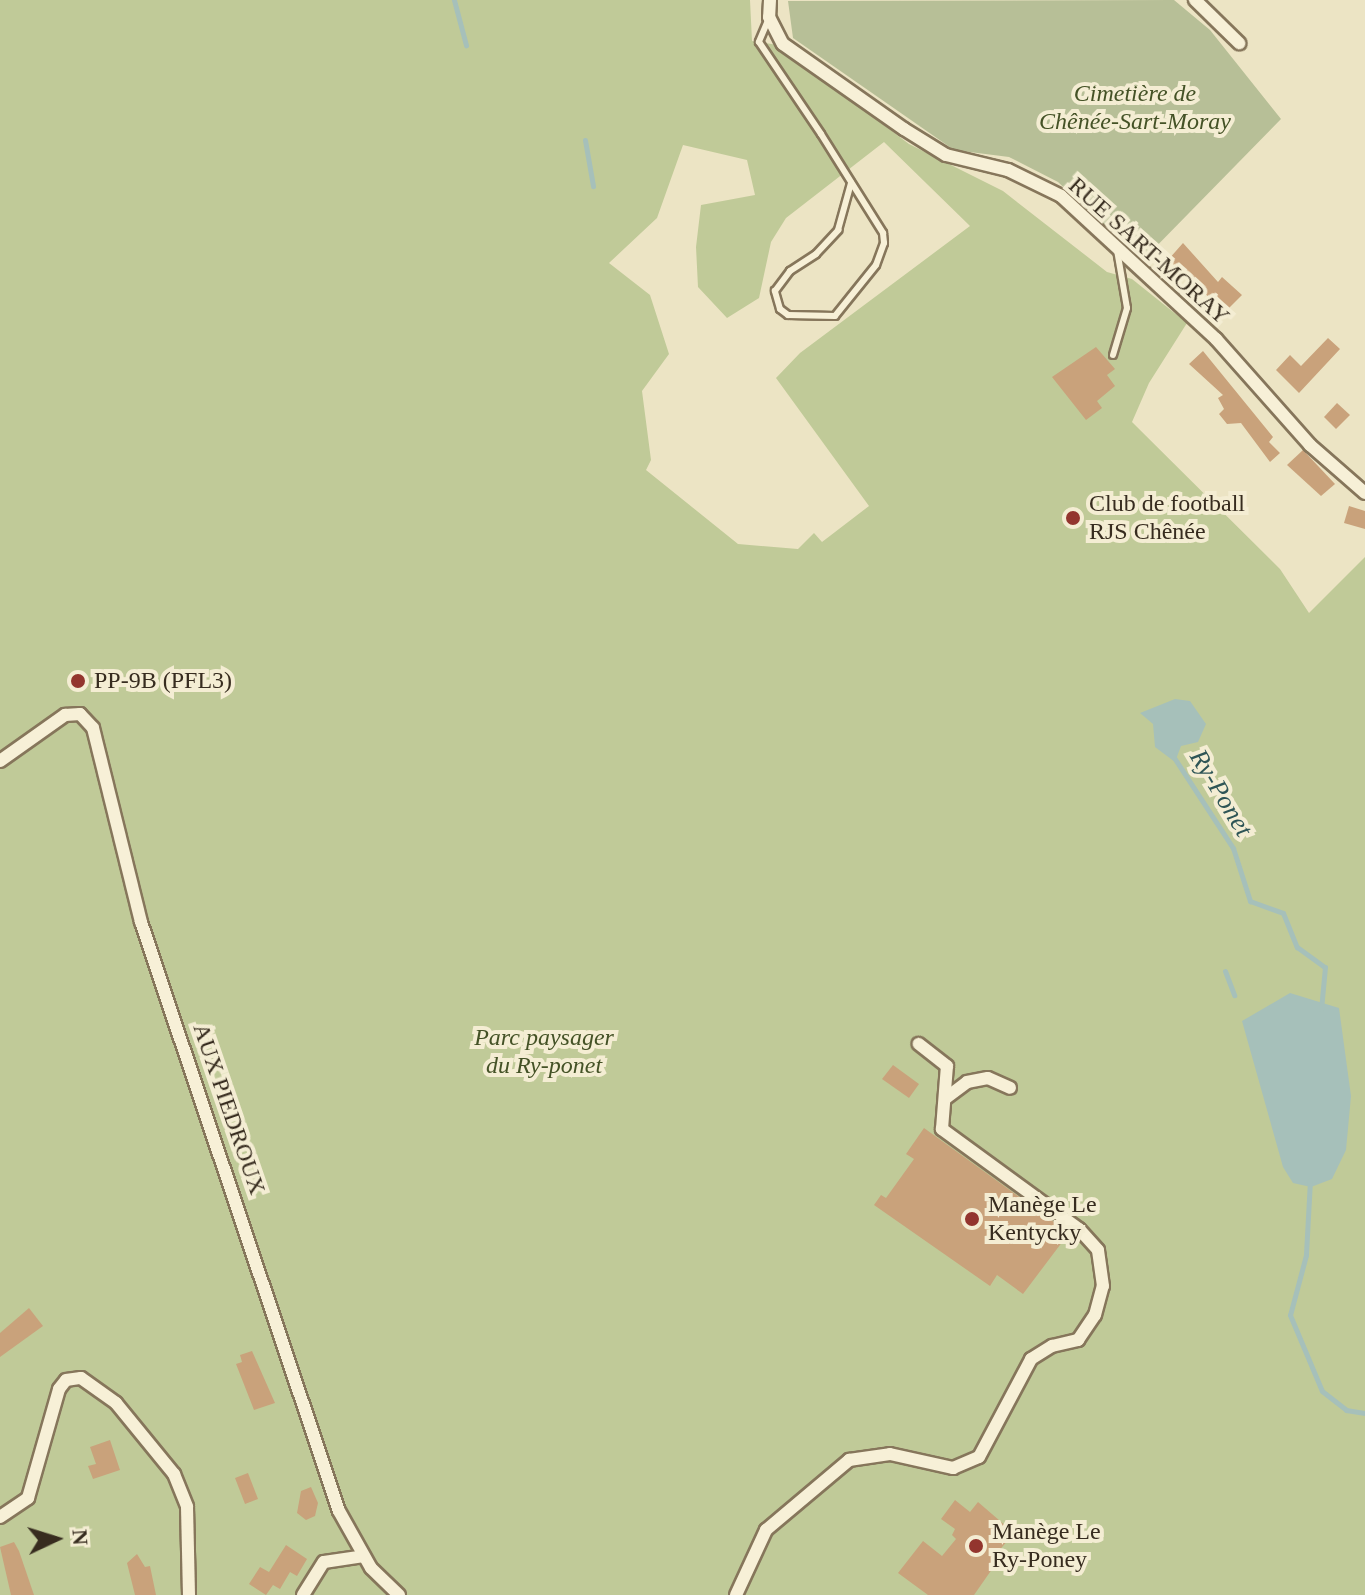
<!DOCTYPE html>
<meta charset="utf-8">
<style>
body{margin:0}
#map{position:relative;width:1365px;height:1595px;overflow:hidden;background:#ece4c4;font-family:Georgia,serif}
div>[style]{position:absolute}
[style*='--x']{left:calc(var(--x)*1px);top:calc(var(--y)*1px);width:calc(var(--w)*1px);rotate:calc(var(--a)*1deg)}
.green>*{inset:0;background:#c0ca98}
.cemetery>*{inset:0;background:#b7bf97}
.water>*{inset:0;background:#a6c0ba}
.stream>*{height:5px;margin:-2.5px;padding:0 2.5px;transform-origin:2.5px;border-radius:2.5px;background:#a6c0ba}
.building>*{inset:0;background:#c9a27b}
.roads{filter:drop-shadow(2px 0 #86765b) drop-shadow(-2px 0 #86765b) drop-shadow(0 2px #86765b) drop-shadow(0 -2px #86765b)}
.lane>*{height:6px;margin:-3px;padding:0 3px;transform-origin:3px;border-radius:3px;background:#f7f0d7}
.street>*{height:12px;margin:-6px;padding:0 6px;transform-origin:6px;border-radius:6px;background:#f7f0d7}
.dots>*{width:22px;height:22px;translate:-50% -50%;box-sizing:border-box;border:4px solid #f4edd3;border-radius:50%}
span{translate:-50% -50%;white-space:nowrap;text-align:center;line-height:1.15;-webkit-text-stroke:8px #f4edd3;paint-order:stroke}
.park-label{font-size:24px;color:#445226;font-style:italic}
.street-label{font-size:24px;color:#372c1f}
.poi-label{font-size:24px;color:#372c1f}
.left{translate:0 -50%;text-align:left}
.water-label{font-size:26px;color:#2e5556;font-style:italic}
.north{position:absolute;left:16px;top:1499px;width:80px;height:80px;-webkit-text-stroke:6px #f4edd3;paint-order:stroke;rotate:86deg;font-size:22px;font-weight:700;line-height:32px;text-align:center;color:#372c1f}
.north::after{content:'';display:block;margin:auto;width:28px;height:36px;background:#372c1f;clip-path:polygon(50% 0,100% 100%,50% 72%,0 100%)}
</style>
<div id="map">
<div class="green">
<i style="clip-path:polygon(evenodd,0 0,750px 0,752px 41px,778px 45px,909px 144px,1003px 191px,1107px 272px,1132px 279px,1187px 323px,1149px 383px,1132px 422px,1280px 569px,1309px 613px,1365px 557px,1365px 1595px,0 1595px,0 0,884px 142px,970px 226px,800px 353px,776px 378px,869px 506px,822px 542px,814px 533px,798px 549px,738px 544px,646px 470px,651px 460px,642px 391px,669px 354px,650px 295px,609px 263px,657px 218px,683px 145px,747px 160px,755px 195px,701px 205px,696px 247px,698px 287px,727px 318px,759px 298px,771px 242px,786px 218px,884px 142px)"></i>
</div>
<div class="cemetery">
<i style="clip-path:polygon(1174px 0,1210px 30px,1281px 119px,1142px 261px,1058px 182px,1009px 157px,954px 150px,793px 38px,788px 1px)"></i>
</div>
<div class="water">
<i style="clip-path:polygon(1175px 699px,1190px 701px,1206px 724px,1198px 742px,1181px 746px,1175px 762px,1155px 747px,1153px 724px,1140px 713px)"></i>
<i style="clip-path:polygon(1290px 993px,1339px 1008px,1351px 1096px,1346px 1150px,1332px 1179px,1311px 1187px,1293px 1183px,1283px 1167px,1242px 1021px)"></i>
</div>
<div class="stream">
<i style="--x:454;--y:0;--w:47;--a:75.1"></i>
<i style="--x:585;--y:140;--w:47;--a:80.1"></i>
<i style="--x:1173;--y:756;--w:110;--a:56.9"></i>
<i style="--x:1233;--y:848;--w:56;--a:72.2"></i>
<i style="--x:1250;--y:901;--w:35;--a:20"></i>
<i style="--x:1283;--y:913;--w:37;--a:68"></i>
<i style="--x:1297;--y:947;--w:34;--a:36"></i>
<i style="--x:1325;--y:967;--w:42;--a:95.4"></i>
<i style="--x:1225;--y:971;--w:26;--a:69"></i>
<i style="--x:1310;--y:1180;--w:75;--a:93.1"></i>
<i style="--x:1306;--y:1255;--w:62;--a:104.9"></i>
<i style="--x:1290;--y:1315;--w:82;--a:67.2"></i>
<i style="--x:1322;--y:1391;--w:31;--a:38"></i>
<i style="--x:1346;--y:1410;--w:19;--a:9"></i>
</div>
<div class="building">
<i style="clip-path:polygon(1183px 243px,1218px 282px,1222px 277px,1242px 295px,1225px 312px,1168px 260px)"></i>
<i style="clip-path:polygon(1328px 338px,1340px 349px,1299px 393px,1276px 370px,1290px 355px,1301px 366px)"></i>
<i style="clip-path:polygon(1096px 347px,1115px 369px,1107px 375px,1115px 386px,1097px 401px,1102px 408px,1086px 420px,1052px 377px)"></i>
<i style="clip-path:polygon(1203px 351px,1273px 437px,1269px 442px,1280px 453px,1270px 462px,1241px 423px,1227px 424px,1219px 414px,1224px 409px,1218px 398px,1223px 395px,1189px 364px)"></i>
<i style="clip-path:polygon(1337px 403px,1350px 415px,1336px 429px,1324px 417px)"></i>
<i style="clip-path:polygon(1303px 450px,1335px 484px,1321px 496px,1287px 465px)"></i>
<i style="clip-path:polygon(1349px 506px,1365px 511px,1365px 529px,1344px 523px)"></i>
<i style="clip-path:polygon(893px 1065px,919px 1084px,909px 1098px,882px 1079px)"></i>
<i style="clip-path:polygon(924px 1128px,1069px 1233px,1023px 1294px,997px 1275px,990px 1286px,874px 1205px,881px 1195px,886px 1198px,914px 1159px,906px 1154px)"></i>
<i style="clip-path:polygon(29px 1308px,43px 1326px,0 1357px,0 1333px)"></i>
<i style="clip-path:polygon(252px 1351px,275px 1403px,254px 1410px,236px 1364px,242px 1362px,240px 1355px)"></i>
<i style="clip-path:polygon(110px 1440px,120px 1470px,93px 1479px,88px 1466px,96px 1464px,90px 1447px)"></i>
<i style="clip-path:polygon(248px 1473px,258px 1499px,245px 1504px,235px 1478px)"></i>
<i style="clip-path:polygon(311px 1487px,318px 1503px,315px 1516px,306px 1520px,297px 1513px,301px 1491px)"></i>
<i style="clip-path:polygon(955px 1500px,970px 1512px,978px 1502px,1014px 1533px,992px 1559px,997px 1562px,974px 1595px,928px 1595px,898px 1573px,923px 1541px,942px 1556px,956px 1539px,952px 1535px,955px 1529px,941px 1519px)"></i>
<i style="clip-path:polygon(14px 1542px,19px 1551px,34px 1595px,11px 1595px,0 1547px)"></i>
<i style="clip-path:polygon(286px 1545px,307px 1559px,297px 1576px,290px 1572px,280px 1589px,273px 1585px,266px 1595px,249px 1584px,260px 1567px,269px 1572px)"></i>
<i style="clip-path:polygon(137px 1554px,145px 1567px,150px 1566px,156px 1595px,135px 1595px,127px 1563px)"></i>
</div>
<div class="roads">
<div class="lane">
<i style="--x:769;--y:18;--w:26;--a:113"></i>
<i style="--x:759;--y:42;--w:111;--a:56"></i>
<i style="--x:821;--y:134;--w:117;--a:57.9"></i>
<i style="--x:883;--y:233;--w:10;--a:84"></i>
<i style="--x:884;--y:243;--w:23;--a:110"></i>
<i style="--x:876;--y:265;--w:65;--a:128.8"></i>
<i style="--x:835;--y:316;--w:47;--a:-178.8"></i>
<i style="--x:788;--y:315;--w:10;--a:-143"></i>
<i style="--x:780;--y:309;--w:19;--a:-106"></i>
<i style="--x:775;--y:291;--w:25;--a:-53"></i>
<i style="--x:790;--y:271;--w:31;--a:-33"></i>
<i style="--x:816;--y:254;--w:33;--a:-47"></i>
<i style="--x:838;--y:230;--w:49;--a:-74.5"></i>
<i style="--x:1113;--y:355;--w:49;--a:-73.4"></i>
<i style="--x:1127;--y:308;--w:59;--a:-99.8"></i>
</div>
<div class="street">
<i style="--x:770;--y:0;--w:17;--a:93"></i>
<i style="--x:769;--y:17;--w:30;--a:63"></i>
<i style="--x:783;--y:44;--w:148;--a:35.1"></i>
<i style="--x:904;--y:129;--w:49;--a:31.8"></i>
<i style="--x:946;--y:155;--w:64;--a:13.6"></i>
<i style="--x:1008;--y:170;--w:59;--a:26.1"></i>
<i style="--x:1061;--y:196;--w:211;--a:42.7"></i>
<i style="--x:1216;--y:339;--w:142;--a:48.4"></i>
<i style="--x:1310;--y:445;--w:73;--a:41.1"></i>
<i style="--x:1195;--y:0;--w:62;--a:44.3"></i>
<i style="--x:0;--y:761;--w:80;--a:-35.3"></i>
<i style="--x:65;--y:715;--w:15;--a:-4"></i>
<i style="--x:80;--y:714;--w:19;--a:47"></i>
<i style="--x:93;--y:728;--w:200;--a:76.1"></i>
<i style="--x:141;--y:922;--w:621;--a:71.42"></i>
<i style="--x:339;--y:1511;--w:65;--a:60.7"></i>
<i style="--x:371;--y:1568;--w:39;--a:44"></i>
<i style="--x:946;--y:1098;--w:26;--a:-37"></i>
<i style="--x:967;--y:1082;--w:21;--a:-11"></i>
<i style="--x:988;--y:1078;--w:24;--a:24"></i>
<i style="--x:0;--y:1517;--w:34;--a:-34"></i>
<i style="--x:28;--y:1498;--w:113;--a:-74.1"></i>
<i style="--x:59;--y:1389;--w:11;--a:-52"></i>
<i style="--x:66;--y:1380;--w:15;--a:-8"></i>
<i style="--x:81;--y:1378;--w:43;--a:35.5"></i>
<i style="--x:116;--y:1403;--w:92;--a:50.8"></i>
<i style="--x:174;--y:1474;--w:35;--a:68"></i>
<i style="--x:187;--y:1507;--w:88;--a:88.7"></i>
<i style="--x:303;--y:1595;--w:39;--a:-58"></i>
<i style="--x:324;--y:1562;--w:40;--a:-8.5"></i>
<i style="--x:736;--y:1595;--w:72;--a:-65.2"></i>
<i style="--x:766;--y:1530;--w:109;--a:-40.1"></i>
<i style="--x:849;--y:1460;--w:41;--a:-8.3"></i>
<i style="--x:890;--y:1454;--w:65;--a:12.5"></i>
<i style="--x:953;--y:1468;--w:28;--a:-23"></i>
<i style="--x:979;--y:1457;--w:111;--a:-62"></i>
<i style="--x:1031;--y:1359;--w:25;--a:-32"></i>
<i style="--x:1052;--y:1346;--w:27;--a:-13"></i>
<i style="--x:1078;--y:1340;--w:30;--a:-56"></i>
<i style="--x:1095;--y:1315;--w:30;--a:-75"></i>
<i style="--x:1103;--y:1286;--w:36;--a:-98"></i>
<i style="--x:1098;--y:1250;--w:28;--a:-132"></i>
<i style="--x:1079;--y:1229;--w:170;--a:-143.9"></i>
<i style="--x:942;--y:1129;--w:63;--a:-85.5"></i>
<i style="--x:947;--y:1066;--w:36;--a:-142"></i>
</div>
</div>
<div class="dots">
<i style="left:1073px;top:518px;background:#93352e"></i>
<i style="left:78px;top:681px;background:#93352e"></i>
<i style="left:972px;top:1219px;background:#93352e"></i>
<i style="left:976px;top:1546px;background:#93352e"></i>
</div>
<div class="park-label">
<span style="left:1135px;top:108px">Cimetière de<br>Chênée-Sart-Moray</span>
<span style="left:544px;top:1052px">Parc paysager<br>du Ry-ponet</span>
</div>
<div class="street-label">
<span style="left:1149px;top:251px;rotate:42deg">RUE SART-MORAY</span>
<span style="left:229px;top:1109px;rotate:71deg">AUX PIEDROUX</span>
</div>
<div class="poi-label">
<span class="left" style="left:1089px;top:518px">Club de football<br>RJS Chênée</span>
<span class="left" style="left:94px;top:681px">PP-9B (PFL3)</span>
<span class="left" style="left:988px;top:1219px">Manège Le<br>Kentycky</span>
<span class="left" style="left:992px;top:1546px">Manège Le<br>Ry-Poney</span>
</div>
<div class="water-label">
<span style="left:1221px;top:793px;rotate:59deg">Ry-Ponet</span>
</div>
<div class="north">N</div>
</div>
